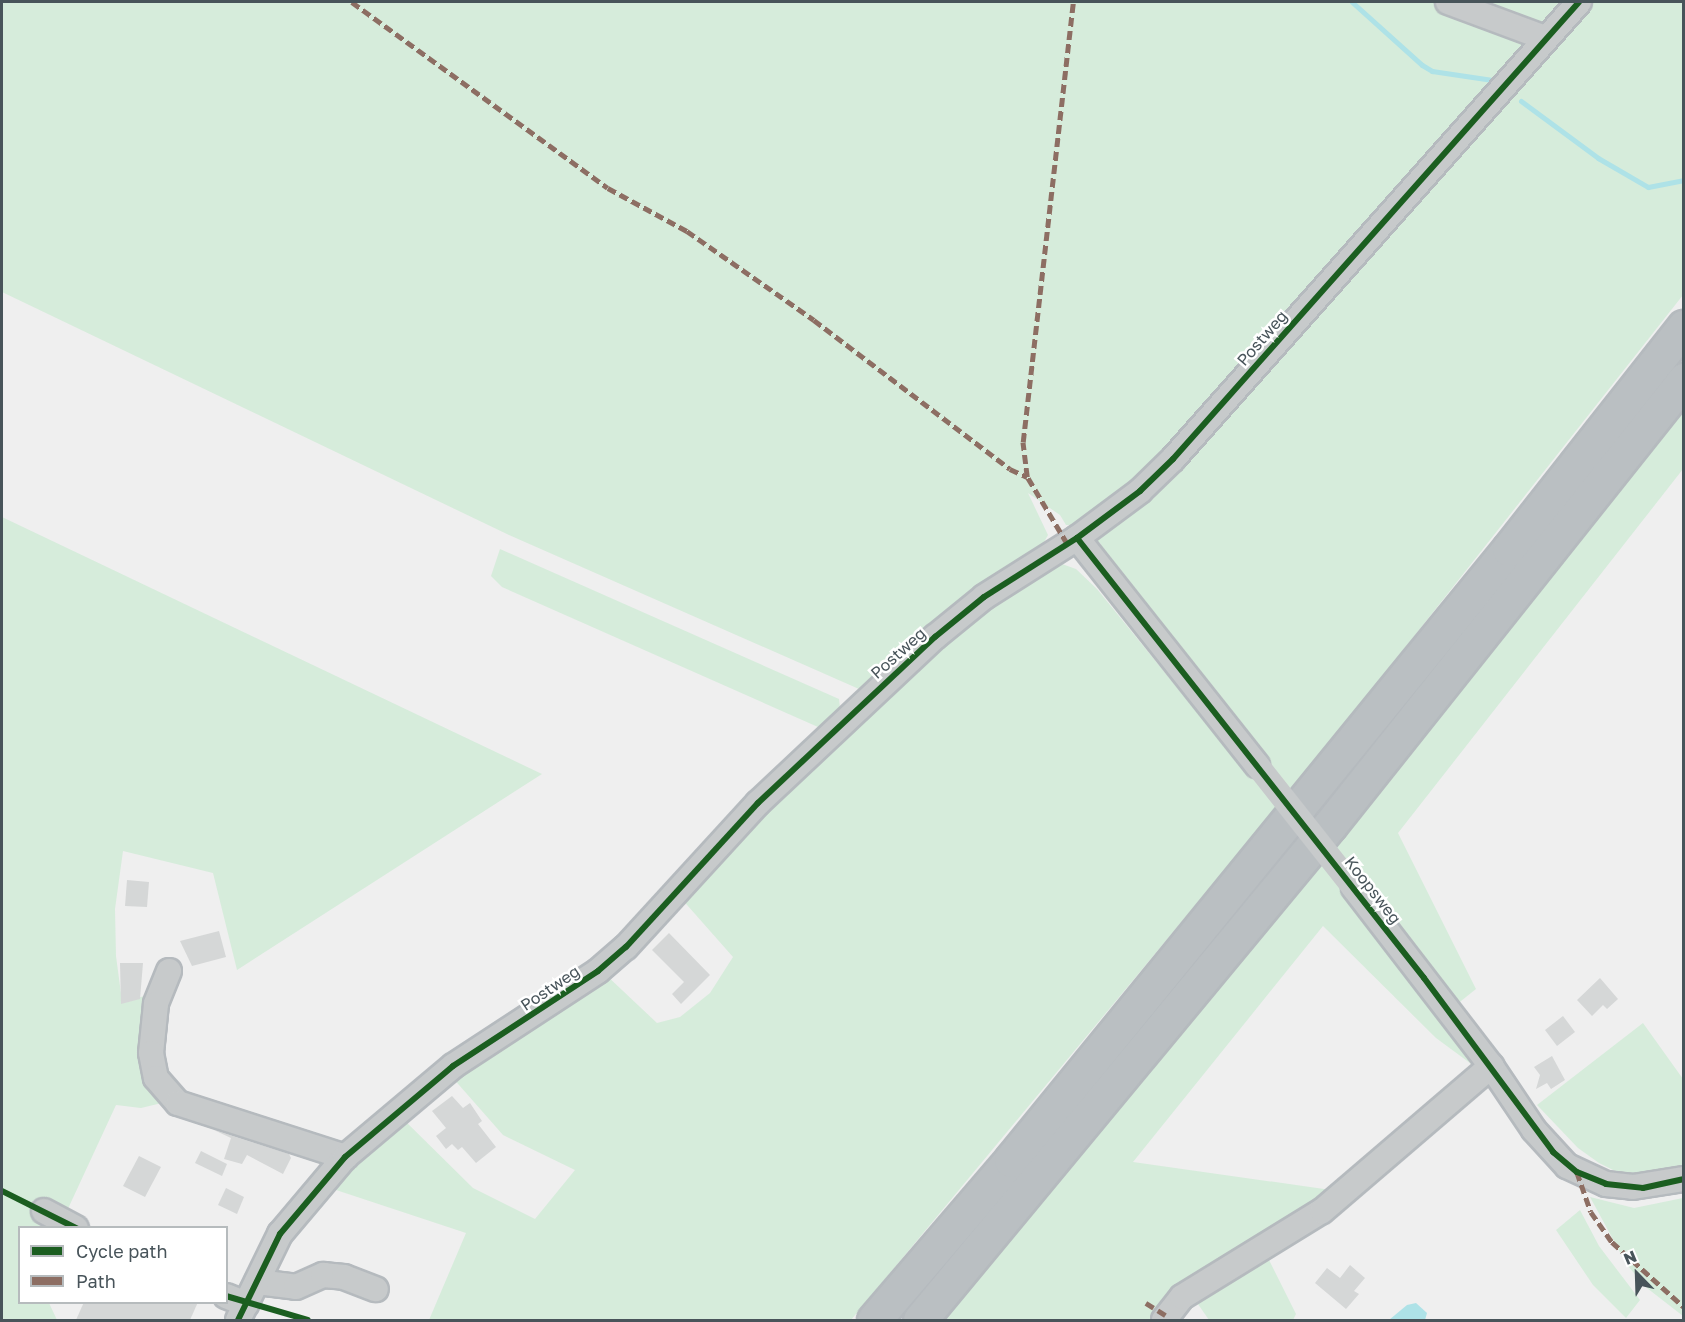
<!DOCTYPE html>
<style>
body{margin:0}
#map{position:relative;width:1685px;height:1322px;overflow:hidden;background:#efefef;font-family:"Golos Text",sans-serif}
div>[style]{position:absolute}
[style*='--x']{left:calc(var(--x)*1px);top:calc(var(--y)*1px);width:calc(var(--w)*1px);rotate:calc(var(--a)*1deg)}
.green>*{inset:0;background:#d6ecdb}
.water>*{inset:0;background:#aee2e7}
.stream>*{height:5px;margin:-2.5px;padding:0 2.5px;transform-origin:2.5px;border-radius:2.5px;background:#aee2e7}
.building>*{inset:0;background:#d5d7d7}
.roads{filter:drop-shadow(2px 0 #b5babe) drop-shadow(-2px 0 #b5babe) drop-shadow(0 2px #b5babe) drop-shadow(0 -2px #b5babe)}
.minor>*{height:24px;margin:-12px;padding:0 12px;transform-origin:12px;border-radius:12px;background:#c7cacb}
.highway>*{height:33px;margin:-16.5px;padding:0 16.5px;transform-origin:16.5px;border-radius:16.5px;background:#babfc2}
.minor-bridge>*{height:24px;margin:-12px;padding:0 12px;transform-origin:12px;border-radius:12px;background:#c7cacb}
.quiet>*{height:4.5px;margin-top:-2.25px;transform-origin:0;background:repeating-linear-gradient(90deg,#8d6e63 0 9px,transparent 0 13.5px)}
.cycleway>*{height:6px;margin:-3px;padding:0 3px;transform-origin:3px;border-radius:3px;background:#1b5e20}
span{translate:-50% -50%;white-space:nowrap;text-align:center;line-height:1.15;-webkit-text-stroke:5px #fff;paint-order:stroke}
.street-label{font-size:16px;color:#48545a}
.frame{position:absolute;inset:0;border:3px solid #48545a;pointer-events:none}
.legend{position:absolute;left:18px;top:1226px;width:210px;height:78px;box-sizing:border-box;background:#fff;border:2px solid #b6bbbd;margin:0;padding:8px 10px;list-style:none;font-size:18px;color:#48545a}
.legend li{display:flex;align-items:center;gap:12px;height:30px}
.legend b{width:30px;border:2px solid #b6bbbd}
.north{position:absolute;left:1607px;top:1244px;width:60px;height:60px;-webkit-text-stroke:4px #fff;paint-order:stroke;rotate:337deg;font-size:16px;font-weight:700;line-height:24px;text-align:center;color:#48545a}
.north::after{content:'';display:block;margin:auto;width:21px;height:27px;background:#48545a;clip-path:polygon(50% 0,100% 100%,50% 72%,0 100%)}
</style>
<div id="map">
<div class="green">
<i style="clip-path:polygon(2px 2px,1683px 2px,1683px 295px,1330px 743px,851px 1320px,429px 1320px,466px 1233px,327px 1187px,399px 1115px,473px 1188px,535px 1219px,575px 1170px,503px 1135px,452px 1077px,605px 974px,657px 1023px,680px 1017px,710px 993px,733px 957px,680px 897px,710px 862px,955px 635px,1050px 568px,1062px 564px,1076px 569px,1097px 589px,1244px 770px,1258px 752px,1101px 553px,1101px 544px,1073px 525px,1066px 525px,1060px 515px,1028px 493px,1048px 535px,1043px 544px,976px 588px,859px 689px,509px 535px,2px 292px)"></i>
<i style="clip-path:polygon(1683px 404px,1683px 469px,1398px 833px,1476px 989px,1456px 1005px,1359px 879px,1344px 897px,1474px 1066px,1436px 1038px,1323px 926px,1133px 1162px,1331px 1190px,1292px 1220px,1227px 1254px,1184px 1282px,1154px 1320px,939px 1320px,1383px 785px)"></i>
<i style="clip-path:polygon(2px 517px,542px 774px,237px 970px,213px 873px,123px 851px,115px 909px,116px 956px,122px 1001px,150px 995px,166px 1102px,141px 1108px,116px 1105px,66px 1213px,40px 1227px,20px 1228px,20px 1302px,49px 1303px,57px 1320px,2px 1320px)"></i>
<i style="clip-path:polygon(500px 549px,839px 699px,840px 708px,818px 727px,502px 587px,491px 576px)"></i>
<i style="clip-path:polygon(1643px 1023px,1683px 1079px,1683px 1166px,1670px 1174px,1625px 1176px,1599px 1163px,1578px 1148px,1537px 1105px)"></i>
<i style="clip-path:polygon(1590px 1197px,1634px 1208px,1683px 1198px,1683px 1316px,1647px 1288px,1627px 1265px)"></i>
<i style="clip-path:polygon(1580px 1210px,1599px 1246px,1640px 1300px,1626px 1318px,1593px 1285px,1556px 1230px)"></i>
<i style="clip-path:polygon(1264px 1250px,1296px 1314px,1293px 1320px,1209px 1320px,1191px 1294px)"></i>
</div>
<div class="water">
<i style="clip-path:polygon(1416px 1303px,1427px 1313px,1425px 1320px,1389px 1320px,1407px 1305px)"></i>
</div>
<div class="stream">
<i style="--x:1352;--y:2;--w:94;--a:42"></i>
<i style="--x:1422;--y:65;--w:12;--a:31"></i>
<i style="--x:1432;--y:71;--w:61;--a:8.5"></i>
<i style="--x:1521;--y:101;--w:96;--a:36.5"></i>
<i style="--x:1598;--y:158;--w:58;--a:30.1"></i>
<i style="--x:1648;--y:187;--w:37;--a:-11"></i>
</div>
<div class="building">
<i style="clip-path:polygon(127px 880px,149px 882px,147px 907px,125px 906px)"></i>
<i style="clip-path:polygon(219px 931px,226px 957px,192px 966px,180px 941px)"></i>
<i style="clip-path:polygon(669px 933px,710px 975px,681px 1004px,672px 994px,684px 982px,652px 950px)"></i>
<i style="clip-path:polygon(120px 963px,143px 963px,140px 999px,121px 1004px)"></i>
<i style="clip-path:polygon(1600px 978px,1618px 999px,1607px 1009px,1603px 1005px,1592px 1016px,1577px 1000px)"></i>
<i style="clip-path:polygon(1563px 1016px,1575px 1032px,1557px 1046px,1545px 1030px)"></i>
<i style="clip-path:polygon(1552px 1056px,1565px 1080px,1551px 1089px,1547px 1083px,1536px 1089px,1540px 1075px,1534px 1067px)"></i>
<i style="clip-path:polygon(452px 1096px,463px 1108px,470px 1103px,482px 1121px,478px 1124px,496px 1147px,476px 1163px,462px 1147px,458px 1150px,452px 1144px,446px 1149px,436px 1136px,446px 1128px,432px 1111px)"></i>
<i style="clip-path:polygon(214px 1130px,289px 1154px,291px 1158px,283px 1174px,247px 1155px,242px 1164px,224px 1159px,231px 1138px)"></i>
<i style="clip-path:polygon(201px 1151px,227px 1164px,222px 1176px,195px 1163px)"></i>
<i style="clip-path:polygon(139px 1156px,161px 1167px,145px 1197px,123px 1186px)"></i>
<i style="clip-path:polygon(226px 1188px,244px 1197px,237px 1214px,218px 1205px)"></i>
<i style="clip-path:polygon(1350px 1265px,1365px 1278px,1354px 1291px,1359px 1294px,1346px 1309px,1315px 1283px,1327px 1268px,1340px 1278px)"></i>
<i style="clip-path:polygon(84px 1302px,198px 1302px,190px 1320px,76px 1320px)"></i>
</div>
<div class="roads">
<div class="minor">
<i style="--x:1448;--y:2;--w:103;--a:20.4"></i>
<i style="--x:1077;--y:538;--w:290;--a:51.6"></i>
<i style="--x:1354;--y:888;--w:225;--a:52.4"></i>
<i style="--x:1491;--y:1066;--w:77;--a:56.1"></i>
<i style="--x:1534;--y:1130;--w:49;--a:47.5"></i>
<i style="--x:1567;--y:1166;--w:43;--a:24.8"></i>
<i style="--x:1606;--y:1184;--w:27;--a:6"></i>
<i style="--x:1633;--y:1187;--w:52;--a:-8.9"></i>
<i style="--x:169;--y:971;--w:35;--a:112"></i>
<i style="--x:156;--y:1004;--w:49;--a:95.8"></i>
<i style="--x:151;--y:1053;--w:25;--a:79"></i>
<i style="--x:156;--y:1078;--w:33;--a:49"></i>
<i style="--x:178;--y:1103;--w:176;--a:17.9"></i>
<i style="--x:44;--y:1211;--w:36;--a:28"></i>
<i style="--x:257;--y:1282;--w:39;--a:7"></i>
<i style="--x:296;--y:1287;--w:30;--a:-24"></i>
<i style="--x:323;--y:1275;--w:21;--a:5"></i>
<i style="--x:344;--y:1277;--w:34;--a:21"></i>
<i style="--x:226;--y:1296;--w:22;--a:22"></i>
<i style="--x:238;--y:1320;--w:96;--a:-64"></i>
<i style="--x:280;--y:1234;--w:101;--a:-49.8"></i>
<i style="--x:345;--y:1157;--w:141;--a:-40.1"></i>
<i style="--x:453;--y:1066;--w:173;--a:-33.2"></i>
<i style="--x:598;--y:971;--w:37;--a:-41"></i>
<i style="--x:626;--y:947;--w:195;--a:-47.5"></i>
<i style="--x:758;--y:803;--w:243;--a:-43.2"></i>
<i style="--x:935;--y:637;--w:63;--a:-39.2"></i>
<i style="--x:984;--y:597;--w:110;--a:-32.4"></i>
<i style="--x:1077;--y:538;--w:79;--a:-36.7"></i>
<i style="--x:1140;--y:491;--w:46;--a:-44.1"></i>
<i style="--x:1173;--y:459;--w:611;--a:-48.38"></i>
<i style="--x:1164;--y:1320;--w:29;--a:-52"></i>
<i style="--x:1182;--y:1297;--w:164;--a:-31.6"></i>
<i style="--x:1322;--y:1211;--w:223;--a:-40.6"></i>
</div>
<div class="highway">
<i style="--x:874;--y:1320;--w:211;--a:-49.4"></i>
<i style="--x:1011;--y:1160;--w:788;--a:-50.82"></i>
<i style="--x:1509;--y:549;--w:283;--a:-51.8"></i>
<i style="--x:920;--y:1320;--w:643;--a:-50.37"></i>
<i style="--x:1330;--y:825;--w:569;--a:-51.5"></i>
</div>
</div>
<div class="minor-bridge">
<i style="--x:1257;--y:765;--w:157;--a:51.7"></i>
</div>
<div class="quiet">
<i style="--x:352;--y:2;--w:316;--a:36"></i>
<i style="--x:608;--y:188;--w:90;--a:28.6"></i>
<i style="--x:687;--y:231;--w:155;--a:35"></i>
<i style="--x:814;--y:320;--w:246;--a:37.2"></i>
<i style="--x:1010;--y:469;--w:19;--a:25"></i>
<i style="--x:1067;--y:544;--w:78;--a:-120.8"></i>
<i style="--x:1027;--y:477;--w:35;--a:-97"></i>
<i style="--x:1023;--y:442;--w:443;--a:-83.5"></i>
<i style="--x:1577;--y:1172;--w:42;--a:70.7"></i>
<i style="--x:1591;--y:1212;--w:37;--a:55"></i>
<i style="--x:1612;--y:1242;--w:97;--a:42.1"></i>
<i style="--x:1146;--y:1303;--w:25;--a:32"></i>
</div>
<div class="cycleway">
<i style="--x:1077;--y:538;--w:560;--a:51.74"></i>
<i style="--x:1424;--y:978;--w:217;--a:53.4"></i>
<i style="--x:1553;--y:1152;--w:31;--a:40"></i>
<i style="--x:1577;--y:1172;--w:31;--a:22"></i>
<i style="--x:1606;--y:1184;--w:37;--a:6"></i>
<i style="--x:1643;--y:1188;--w:42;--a:-12.4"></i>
<i style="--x:2;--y:1191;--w:83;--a:26.6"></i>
<i style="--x:226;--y:1296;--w:85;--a:16.3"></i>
<i style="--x:238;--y:1320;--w:96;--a:-64"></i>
<i style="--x:280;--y:1234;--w:101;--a:-49.8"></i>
<i style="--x:345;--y:1157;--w:141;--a:-40.1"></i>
<i style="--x:453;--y:1066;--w:173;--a:-33.2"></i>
<i style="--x:598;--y:971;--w:37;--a:-41"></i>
<i style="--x:626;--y:947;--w:195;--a:-47.5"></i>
<i style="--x:758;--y:803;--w:243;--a:-43.2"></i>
<i style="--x:935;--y:637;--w:63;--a:-39.2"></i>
<i style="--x:984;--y:597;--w:110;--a:-32.4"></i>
<i style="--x:1077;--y:538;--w:79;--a:-36.7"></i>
<i style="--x:1140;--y:491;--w:46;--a:-44.1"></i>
<i style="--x:1173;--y:459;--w:611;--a:-48.38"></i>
</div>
<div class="street-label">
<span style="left:1262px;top:338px;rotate:-49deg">Postweg</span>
<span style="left:898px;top:653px;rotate:-42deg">Postweg</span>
<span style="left:1373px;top:890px;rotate:52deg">Koopsweg</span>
<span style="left:550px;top:988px;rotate:-34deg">Postweg</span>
</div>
<div class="frame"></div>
<ul class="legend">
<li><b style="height:8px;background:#1b5e20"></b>Cycle path</li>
<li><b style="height:8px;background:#8d6e63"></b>Path</li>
</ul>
<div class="north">N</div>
</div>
